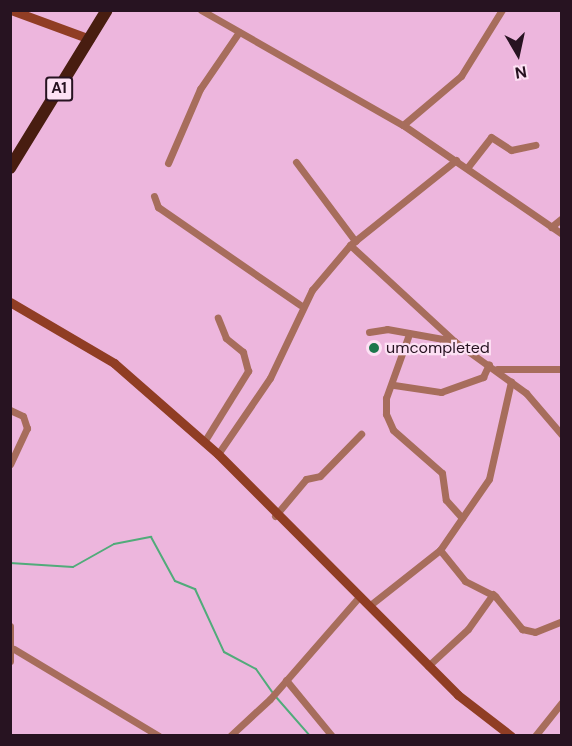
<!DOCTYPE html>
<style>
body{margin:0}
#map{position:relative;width:572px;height:746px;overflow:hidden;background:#edb6dd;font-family:"DM Sans",sans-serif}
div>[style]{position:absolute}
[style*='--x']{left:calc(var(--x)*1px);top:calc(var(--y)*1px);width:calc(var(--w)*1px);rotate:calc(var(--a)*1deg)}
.stream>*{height:2px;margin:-1px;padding:0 1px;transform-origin:1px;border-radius:1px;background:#51ab7a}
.street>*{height:7px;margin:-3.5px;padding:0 3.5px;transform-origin:3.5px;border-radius:3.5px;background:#a76d5c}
.secondary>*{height:9px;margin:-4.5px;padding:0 4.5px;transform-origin:4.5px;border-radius:4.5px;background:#903d24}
.highway>*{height:12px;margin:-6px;padding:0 6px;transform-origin:6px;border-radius:6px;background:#481d10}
.dots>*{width:16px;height:16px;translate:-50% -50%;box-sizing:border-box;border:3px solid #fde1f4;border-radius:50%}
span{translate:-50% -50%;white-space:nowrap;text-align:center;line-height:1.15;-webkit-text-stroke:4.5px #fde1f4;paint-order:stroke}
.shield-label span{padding:2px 4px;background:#fde1f4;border:2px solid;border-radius:4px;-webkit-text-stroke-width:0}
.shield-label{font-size:15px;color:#271321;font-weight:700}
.poi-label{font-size:16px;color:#271321}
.left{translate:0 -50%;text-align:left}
.frame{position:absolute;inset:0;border:12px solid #271321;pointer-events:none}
.north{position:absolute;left:488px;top:24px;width:60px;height:60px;-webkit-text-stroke:4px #fde1f4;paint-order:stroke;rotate:171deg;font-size:16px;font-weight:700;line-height:24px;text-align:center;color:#271321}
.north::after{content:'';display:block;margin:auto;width:21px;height:27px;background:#271321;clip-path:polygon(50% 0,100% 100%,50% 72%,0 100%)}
</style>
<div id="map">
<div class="stream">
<i style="--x:10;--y:563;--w:63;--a:3.6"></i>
<i style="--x:73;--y:567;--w:47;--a:-29.3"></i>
<i style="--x:114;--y:544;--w:38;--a:-11"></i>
<i style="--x:151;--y:537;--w:50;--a:61.4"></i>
<i style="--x:175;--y:581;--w:22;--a:22"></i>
<i style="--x:195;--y:589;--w:69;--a:65.3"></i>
<i style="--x:224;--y:652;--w:36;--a:28"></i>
<i style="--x:256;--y:669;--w:28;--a:55"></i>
<i style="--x:276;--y:697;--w:52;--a:48.9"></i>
</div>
<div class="street">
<i style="--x:201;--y:10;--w:232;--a:29.7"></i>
<i style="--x:403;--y:125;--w:193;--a:34.4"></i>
<i style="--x:403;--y:125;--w:76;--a:-40.2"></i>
<i style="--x:461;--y:76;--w:78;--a:-58.2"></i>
<i style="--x:296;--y:162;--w:99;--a:53.2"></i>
<i style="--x:168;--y:163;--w:81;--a:-66.6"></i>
<i style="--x:200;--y:89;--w:69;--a:-55.6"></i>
<i style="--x:467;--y:168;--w:39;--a:-52"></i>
<i style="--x:491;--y:137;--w:24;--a:33"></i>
<i style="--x:511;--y:150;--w:25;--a:-12"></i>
<i style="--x:154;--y:196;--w:12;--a:70"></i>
<i style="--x:158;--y:207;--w:173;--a:34.6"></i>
<i style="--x:551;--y:227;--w:14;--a:-39"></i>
<i style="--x:350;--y:245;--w:142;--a:42.7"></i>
<i style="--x:454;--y:341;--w:89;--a:35.8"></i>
<i style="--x:526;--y:393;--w:55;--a:49.4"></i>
<i style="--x:369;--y:332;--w:18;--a:-9"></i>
<i style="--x:387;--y:329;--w:68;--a:10.2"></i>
<i style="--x:408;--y:337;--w:65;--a:109.8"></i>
<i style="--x:386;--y:398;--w:16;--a:90"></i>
<i style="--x:386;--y:414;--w:17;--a:66"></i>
<i style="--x:393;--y:430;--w:65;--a:41.3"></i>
<i style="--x:442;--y:473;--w:27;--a:82"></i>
<i style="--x:446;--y:500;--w:24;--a:48"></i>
<i style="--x:497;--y:369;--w:65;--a:0"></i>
<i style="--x:394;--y:385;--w:48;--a:8.5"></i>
<i style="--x:441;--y:392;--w:45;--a:-19.7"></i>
<i style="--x:483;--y:377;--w:14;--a:-65"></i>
<i style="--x:10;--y:410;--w:14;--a:25"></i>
<i style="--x:23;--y:416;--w:13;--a:72"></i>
<i style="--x:27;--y:428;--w:40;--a:115"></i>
<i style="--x:204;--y:442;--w:84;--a:-58.2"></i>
<i style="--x:248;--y:371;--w:20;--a:-105"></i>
<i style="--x:243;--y:352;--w:22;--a:-141"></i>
<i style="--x:226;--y:338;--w:22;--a:-112"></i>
<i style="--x:218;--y:454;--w:92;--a:-55.6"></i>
<i style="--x:270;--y:378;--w:98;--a:-64.5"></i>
<i style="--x:312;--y:290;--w:59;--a:-49.8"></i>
<i style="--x:350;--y:245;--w:136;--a:-38.7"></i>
<i style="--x:275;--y:516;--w:48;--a:-50"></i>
<i style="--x:306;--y:479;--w:14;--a:-12"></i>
<i style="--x:320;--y:476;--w:59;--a:-45.7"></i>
<i style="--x:440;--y:550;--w:40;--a:51"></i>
<i style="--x:465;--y:581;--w:34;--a:27"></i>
<i style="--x:495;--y:596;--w:43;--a:50.7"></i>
<i style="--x:522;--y:629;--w:13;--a:13"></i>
<i style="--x:535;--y:632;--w:29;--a:-22"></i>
<i style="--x:369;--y:606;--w:90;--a:-38.3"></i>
<i style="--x:440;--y:550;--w:86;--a:-55.4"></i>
<i style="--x:489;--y:479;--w:100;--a:-77.3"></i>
<i style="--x:10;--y:626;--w:35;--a:90"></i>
<i style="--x:14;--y:649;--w:169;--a:31"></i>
<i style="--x:428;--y:666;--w:54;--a:-42.8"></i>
<i style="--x:468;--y:629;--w:43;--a:-54.5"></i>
<i style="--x:286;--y:680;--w:72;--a:50.6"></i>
<i style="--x:230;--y:736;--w:54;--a:-42.8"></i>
<i style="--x:270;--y:699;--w:134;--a:-48.9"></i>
<i style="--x:535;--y:736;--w:43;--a:-51.5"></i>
</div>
<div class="secondary">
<i style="--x:11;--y:10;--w:84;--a:20.2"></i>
<i style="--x:10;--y:302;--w:121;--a:30.4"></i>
<i style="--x:114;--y:363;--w:138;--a:41.2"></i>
<i style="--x:218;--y:454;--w:340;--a:45.1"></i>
<i style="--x:458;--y:695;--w:67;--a:37.7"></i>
</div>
<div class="highway">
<i style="--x:10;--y:168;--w:185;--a:-58.5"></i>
</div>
<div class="dots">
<i style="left:374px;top:348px;background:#1c774c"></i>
</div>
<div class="shield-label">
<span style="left:59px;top:89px">A1</span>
</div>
<div class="poi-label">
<span class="left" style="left:386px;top:348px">umcompleted</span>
</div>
<div class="frame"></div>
<div class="north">N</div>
</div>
